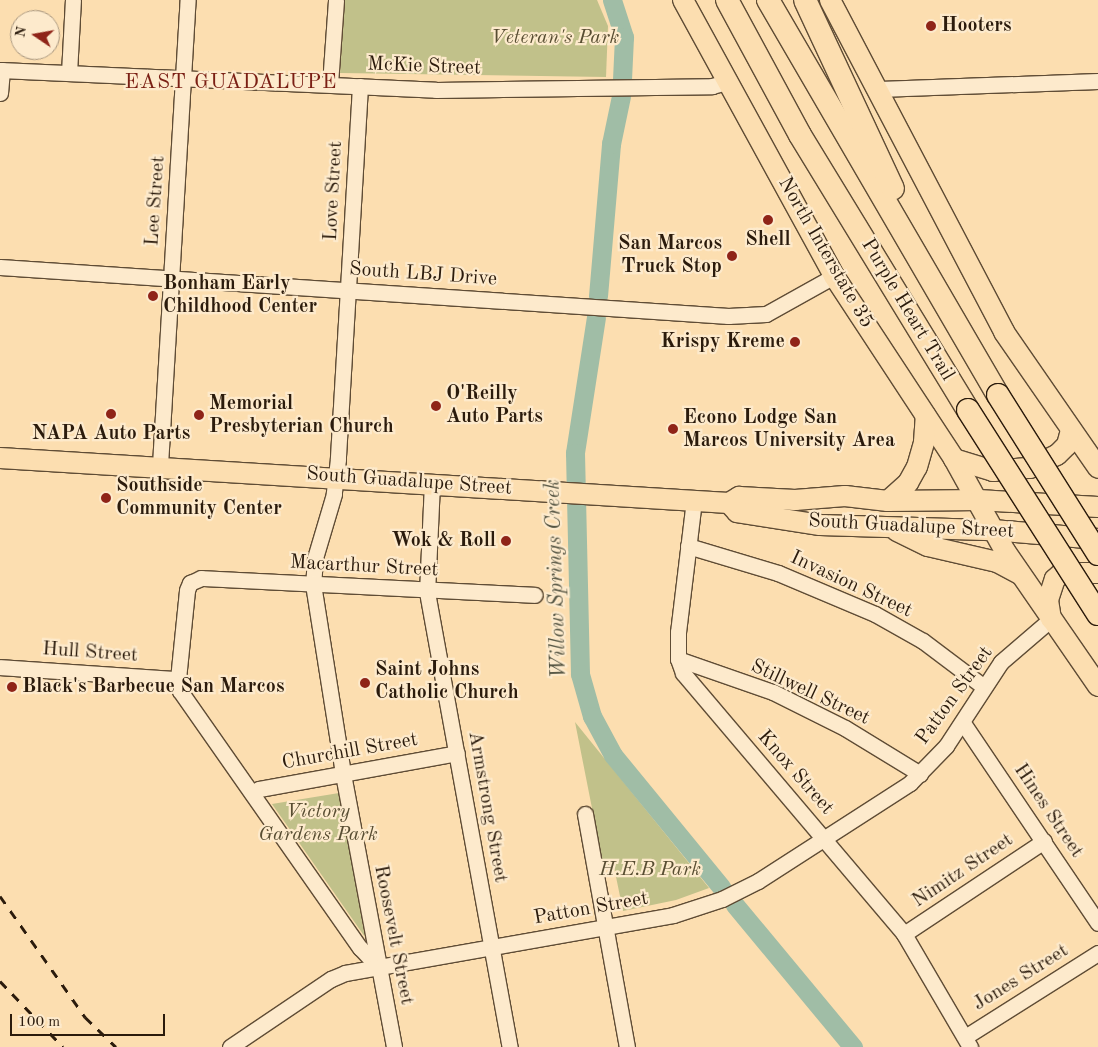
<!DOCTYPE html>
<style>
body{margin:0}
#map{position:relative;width:1098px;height:1047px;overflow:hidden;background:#fcdeb0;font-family:"Old Standard TT",serif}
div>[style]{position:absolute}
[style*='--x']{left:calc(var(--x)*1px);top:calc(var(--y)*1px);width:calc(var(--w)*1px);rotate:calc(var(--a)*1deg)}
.green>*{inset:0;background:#c1c18a}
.river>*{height:19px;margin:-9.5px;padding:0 9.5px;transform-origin:9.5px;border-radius:9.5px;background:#a0bda6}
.roads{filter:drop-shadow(1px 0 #5f4c35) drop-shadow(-1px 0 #5f4c35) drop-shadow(0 1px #5f4c35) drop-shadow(0 -1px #5f4c35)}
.minor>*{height:15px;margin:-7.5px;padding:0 7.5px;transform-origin:7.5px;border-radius:7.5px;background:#fdeacc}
.major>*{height:20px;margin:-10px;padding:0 10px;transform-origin:10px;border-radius:10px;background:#fcdeb0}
.highway>*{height:22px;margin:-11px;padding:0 11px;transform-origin:11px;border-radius:11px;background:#fcdeb0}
.rail>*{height:3px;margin-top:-1.5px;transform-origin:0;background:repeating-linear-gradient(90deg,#2b1b0c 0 9px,transparent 0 18px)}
.bridges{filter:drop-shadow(1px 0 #2b1b0c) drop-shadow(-1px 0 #2b1b0c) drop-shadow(0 1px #2b1b0c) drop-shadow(0 -1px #2b1b0c)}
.highway-bridge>*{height:22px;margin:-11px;padding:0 11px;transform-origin:11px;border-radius:11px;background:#fcdeb0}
.dots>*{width:14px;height:14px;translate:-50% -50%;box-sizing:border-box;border:2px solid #fdeacc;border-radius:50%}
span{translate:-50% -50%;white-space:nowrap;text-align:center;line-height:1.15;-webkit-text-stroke:4.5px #fdeacc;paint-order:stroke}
.poi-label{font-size:20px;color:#2b1b0c;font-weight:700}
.left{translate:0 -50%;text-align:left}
.right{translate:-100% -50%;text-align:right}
.park-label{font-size:20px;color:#584d32;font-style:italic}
.street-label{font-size:20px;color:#2b1b0c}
.neighbourhood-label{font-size:21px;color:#7a1f14;letter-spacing:1px}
.water-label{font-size:21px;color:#545442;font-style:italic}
.north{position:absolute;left:10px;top:10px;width:50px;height:50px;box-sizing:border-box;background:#fdeacc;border:1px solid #a9977f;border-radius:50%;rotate:282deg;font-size:14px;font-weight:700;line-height:20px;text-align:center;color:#2b1b0c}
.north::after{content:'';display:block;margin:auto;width:18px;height:22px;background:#8f2418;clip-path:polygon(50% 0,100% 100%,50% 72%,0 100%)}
.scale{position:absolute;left:10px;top:1014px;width:155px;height:22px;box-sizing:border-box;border:2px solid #2b1b0c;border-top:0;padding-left:6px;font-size:15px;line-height:18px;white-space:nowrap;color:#2b1b0c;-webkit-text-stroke:4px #fdeacc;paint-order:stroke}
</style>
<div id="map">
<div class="green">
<i style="clip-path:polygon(345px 0,597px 0,608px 26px,606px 77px,340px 73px)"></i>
<i style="clip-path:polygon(575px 722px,709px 888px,676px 900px,623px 911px,614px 867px,604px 869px)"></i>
<i style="clip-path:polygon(339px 793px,365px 937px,272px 804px)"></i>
</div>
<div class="river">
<i style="--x:612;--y:0;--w:39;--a:72"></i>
<i style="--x:624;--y:37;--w:42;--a:92.7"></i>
<i style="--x:598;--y:296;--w:153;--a:-85.1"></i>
<i style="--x:611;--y:144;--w:49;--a:-78.2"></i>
<i style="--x:596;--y:317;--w:138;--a:98.8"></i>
<i style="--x:575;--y:453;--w:221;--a:88.7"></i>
<i style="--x:580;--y:674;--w:44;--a:74.1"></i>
<i style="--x:592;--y:716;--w:44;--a:61.7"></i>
<i style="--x:613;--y:755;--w:171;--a:50.7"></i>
<i style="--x:735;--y:905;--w:185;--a:50.3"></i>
</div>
<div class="roads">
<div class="minor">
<i style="--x:0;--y:70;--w:436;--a:2.6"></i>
<i style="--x:436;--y:90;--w:276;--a:-0.8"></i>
<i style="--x:712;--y:86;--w:16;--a:-15"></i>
<i style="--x:69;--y:73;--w:73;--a:-86.9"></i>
<i style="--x:330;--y:84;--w:84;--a:-85.9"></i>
<i style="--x:360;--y:86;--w:374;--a:93.4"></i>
<i style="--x:338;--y:459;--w:35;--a:97"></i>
<i style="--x:334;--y:494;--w:67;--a:106.5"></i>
<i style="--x:315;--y:558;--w:26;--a:94"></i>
<i style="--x:313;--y:584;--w:192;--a:81"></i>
<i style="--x:343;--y:774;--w:278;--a:79.4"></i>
<i style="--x:879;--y:89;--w:219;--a:-2.1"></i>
<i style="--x:0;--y:93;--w:23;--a:-85"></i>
<i style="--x:0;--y:267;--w:730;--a:3.85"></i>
<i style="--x:728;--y:316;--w:38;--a:-3"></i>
<i style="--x:766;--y:314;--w:78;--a:-29.2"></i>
<i style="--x:160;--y:465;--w:466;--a:-86.6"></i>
<i style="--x:432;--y:483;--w:109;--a:92.6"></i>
<i style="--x:427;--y:592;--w:463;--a:79.7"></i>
<i style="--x:694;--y:500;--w:133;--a:96.9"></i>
<i style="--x:678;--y:632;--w:27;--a:90"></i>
<i style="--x:678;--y:659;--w:15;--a:70"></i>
<i style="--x:683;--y:673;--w:342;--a:49.7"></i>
<i style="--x:904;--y:934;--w:131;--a:59.7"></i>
<i style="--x:688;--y:546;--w:94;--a:16.7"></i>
<i style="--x:778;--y:573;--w:105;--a:22.9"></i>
<i style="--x:875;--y:614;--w:55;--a:29.4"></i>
<i style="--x:923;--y:641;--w:76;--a:37"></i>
<i style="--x:678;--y:659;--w:101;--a:19.2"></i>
<i style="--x:773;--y:692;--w:80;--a:26.6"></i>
<i style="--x:845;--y:728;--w:88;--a:31.5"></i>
<i style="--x:0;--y:667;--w:178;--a:3.9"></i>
<i style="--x:963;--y:723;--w:241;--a:56"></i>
<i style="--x:252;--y:793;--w:8;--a:-30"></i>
<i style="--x:259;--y:789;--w:201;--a:-10.3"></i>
<i style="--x:585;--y:814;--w:237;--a:79.8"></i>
<i style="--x:904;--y:934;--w:168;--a:-33.6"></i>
<i style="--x:378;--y:967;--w:26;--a:-133"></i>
<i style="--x:360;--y:948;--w:314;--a:-125"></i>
<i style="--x:180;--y:691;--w:12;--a:-99"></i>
<i style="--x:178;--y:679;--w:89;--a:-84.2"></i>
<i style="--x:187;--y:590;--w:8;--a:-67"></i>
<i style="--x:190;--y:583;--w:12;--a:-24"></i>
<i style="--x:201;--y:578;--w:334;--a:2.9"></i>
<i style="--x:965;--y:1037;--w:157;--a:-32.3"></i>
<i style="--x:230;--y:1047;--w:122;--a:-34"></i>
<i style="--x:331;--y:979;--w:15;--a:-23"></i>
<i style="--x:345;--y:973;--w:333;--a:-10"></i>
<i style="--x:673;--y:915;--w:52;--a:-18.1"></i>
<i style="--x:722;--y:899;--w:40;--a:-26.6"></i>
<i style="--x:758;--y:881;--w:181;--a:-32.8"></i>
<i style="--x:910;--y:783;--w:52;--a:-45.8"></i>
<i style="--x:946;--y:746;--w:100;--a:-56.8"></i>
<i style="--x:1001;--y:662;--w:66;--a:-40.7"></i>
</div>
<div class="major">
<i style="--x:683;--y:0;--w:315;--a:61.3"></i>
<i style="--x:834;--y:276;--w:219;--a:56.7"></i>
<i style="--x:954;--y:459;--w:105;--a:61"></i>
<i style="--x:1005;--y:551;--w:164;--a:55.4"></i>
<i style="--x:830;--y:0;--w:375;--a:62.3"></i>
<i style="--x:1004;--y:332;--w:165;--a:55.3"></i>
<i style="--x:0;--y:458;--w:730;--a:3.53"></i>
<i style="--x:729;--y:503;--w:12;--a:-31"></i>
<i style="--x:739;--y:497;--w:56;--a:3.1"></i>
<i style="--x:795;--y:500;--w:50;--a:-4.6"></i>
<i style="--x:845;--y:496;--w:43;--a:6.6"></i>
<i style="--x:888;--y:501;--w:91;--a:-0.6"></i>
<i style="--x:979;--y:500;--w:119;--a:3.4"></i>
<i style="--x:954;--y:459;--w:41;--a:17.1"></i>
<i style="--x:993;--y:471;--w:37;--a:-5"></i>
<i style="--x:1030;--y:468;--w:30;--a:-26"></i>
<i style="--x:1057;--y:455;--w:14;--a:-45"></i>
<i style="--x:1067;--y:445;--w:16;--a:-75"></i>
<i style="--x:888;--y:501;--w:27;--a:-42"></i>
<i style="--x:908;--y:483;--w:18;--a:-61"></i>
<i style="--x:917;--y:467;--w:26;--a:-74"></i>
<i style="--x:924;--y:442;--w:26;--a:-86"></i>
<i style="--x:729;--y:503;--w:12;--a:48"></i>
<i style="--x:737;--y:512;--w:84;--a:8.9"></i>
<i style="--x:820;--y:525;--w:173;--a:1.7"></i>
<i style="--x:993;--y:530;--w:105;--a:4.9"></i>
<i style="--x:897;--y:531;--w:34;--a:26"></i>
<i style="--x:928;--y:546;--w:71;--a:13.1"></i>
<i style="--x:997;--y:562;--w:26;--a:28"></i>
<i style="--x:1051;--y:619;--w:19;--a:-99"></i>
<i style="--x:1048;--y:600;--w:22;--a:-72"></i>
<i style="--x:1055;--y:579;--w:9;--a:-41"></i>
<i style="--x:1062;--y:573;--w:36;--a:0"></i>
</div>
<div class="highway">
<i style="--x:727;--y:0;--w:153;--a:61.6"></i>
<i style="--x:800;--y:135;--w:322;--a:58.6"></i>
<i style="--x:768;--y:0;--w:457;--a:59.8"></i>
<i style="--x:805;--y:0;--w:208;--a:65"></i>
</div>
</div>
<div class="rail">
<i style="--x:0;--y:896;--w:148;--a:54.9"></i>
<i style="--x:85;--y:1017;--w:43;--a:44.1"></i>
<i style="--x:0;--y:981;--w:91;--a:46.3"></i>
</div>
<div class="bridges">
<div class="highway-bridge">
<i style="--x:998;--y:395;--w:188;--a:57.8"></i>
<i style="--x:968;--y:410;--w:242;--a:57.5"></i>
</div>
</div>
<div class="dots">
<i style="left:931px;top:26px;background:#8f2418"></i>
<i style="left:768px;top:220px;background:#8f2418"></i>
<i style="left:732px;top:256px;background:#8f2418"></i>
<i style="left:153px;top:296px;background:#8f2418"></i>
<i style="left:795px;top:342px;background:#8f2418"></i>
<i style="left:436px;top:406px;background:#8f2418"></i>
<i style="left:111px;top:414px;background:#8f2418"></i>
<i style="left:199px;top:415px;background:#8f2418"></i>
<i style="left:673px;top:429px;background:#8f2418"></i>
<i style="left:106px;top:498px;background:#8f2418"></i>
<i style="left:506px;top:541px;background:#8f2418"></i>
<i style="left:365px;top:683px;background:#8f2418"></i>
<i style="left:12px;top:687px;background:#8f2418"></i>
</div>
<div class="poi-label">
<span class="left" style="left:941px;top:26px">Hooters</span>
<span style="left:768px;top:240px">Shell</span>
<span class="right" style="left:722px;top:256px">San Marcos<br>Truck Stop</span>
<span class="left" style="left:163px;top:296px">Bonham Early<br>Childhood Center</span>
<span class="right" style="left:785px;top:342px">Krispy Kreme</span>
<span class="left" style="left:446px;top:406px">O'Reilly<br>Auto Parts</span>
<span class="left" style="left:209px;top:416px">Memorial<br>Presbyterian Church</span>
<span class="left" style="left:683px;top:430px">Econo Lodge San<br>Marcos University Area</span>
<span style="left:111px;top:434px">NAPA Auto Parts</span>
<span class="left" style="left:116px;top:498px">Southside<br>Community Center</span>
<span class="right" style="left:496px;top:541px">Wok &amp; Roll</span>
<span class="left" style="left:375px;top:682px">Saint Johns<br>Catholic Church</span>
<span class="left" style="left:22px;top:687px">Black's Barbecue San Marcos</span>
</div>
<div class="park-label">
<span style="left:555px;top:38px">Veteran's Park</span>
<span style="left:318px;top:824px">Victory<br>Gardens Park</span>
<span style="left:650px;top:870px">H.E.B Park</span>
</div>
<div class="street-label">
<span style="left:424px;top:67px;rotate:2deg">McKie Street</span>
<span style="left:334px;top:191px;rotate:-87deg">Love Street</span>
<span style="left:156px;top:201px;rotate:-86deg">Lee Street</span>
<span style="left:825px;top:253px;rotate:60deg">North Interstate 35</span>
<span style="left:423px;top:275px;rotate:4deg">South LBJ Drive</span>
<span style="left:907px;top:310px;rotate:59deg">Purple Heart Trail</span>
<span style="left:409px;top:482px;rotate:4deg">South Guadalupe Street</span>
<span style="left:911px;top:527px;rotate:3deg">South Guadalupe Street</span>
<span style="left:364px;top:567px;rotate:3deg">Macarthur Street</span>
<span style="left:851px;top:585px;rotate:25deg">Invasion Street</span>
<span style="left:90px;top:653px;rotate:4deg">Hull Street</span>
<span style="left:810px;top:693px;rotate:25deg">Stillwell Street</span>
<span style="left:955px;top:696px;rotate:-54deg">Patton Street</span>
<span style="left:350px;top:752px;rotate:-10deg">Churchill Street</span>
<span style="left:795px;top:773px;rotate:49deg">Knox Street</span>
<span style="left:487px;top:807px;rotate:80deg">Armstrong Street</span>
<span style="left:1048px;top:811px;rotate:56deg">Hines Street</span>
<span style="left:963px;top:871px;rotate:-34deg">Nimitz Street</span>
<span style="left:591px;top:909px;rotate:-10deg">Patton Street</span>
<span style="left:393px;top:935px;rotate:79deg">Roosevelt Street</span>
<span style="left:1021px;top:978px;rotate:-32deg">Jones Street</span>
</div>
<div class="neighbourhood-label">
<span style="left:231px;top:83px">EAST GUADALUPE</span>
</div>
<div class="water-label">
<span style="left:557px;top:579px;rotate:-92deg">Willow Springs Creek</span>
</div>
<div class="north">N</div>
<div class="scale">100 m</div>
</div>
